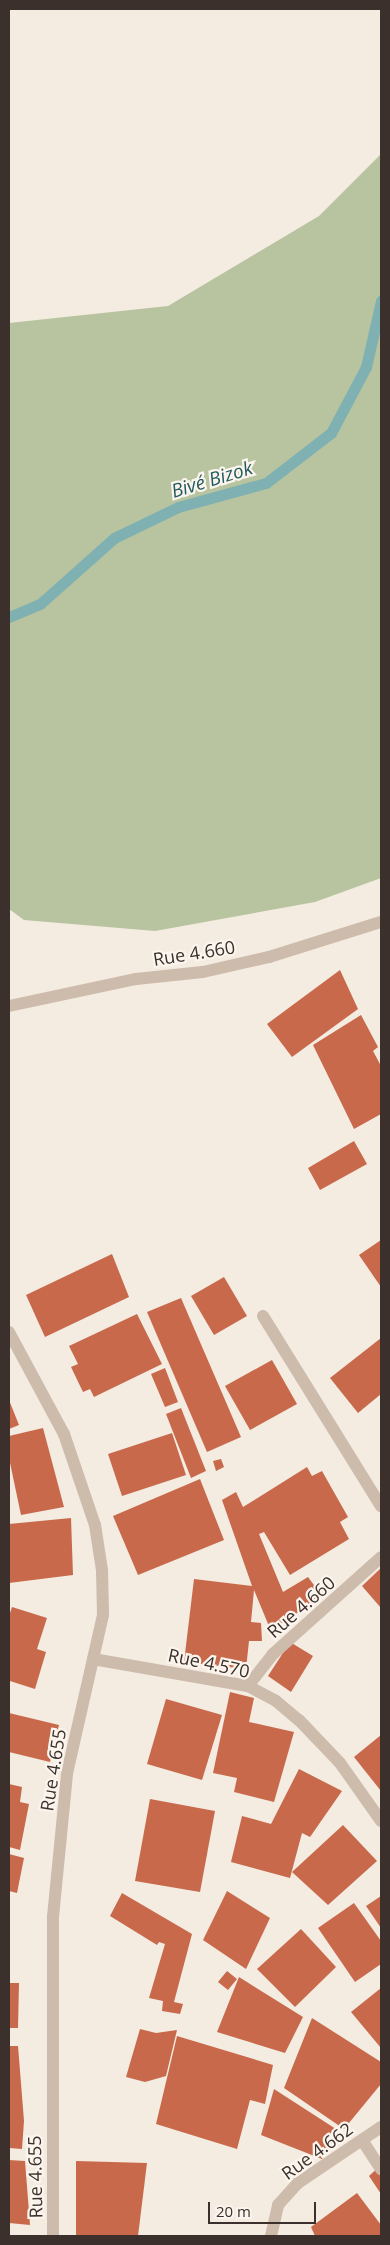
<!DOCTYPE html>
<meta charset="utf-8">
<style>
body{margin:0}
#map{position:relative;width:390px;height:2245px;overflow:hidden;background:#f4ebe1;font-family:"Open Sans",sans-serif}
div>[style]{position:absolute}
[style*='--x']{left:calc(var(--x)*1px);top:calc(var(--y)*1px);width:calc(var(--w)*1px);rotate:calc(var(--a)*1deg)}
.green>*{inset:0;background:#b8c4a0}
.stream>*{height:11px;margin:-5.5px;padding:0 5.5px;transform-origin:5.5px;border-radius:5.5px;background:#7fb0b2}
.building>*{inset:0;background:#c8694b}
.minor>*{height:12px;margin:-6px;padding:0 6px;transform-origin:6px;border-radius:6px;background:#cdbbac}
span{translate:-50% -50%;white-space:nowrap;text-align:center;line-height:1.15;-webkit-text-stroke:4.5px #fbf5ee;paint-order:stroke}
.street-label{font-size:18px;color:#3b302b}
.water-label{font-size:19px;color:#1f5a5e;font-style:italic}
.frame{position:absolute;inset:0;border:10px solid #3b302b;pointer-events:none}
.scale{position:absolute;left:208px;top:2202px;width:108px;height:22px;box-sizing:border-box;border:2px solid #3b302b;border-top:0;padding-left:6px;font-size:15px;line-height:18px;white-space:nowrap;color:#3b302b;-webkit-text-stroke:4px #fbf5ee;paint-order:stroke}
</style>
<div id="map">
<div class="green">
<i style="clip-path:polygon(381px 154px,381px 878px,315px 902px,155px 931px,24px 920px,9px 909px,9px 323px,168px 306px,319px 216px)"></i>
</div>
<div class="stream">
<i style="--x:9;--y:617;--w:34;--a:-23"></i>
<i style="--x:40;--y:604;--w:99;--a:-41.7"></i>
<i style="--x:114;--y:538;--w:71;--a:-25.8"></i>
<i style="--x:178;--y:507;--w:91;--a:-15.3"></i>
<i style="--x:266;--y:483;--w:82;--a:-37.6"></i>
<i style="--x:331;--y:433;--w:75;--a:-62.1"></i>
<i style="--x:366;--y:367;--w:68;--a:-77.2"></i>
</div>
<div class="building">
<i style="clip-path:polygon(340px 970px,358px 1009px,292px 1057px,267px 1024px)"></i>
<i style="clip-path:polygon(361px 1015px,378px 1047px,373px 1051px,381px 1066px,381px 1114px,354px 1129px,313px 1045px)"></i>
<i style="clip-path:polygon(354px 1141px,367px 1164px,320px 1190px,308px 1168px)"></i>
<i style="clip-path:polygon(381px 1240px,381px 1287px,359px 1255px)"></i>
<i style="clip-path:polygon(112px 1254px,129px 1297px,45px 1337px,26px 1295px)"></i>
<i style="clip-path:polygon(224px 1277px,247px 1316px,214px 1335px,191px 1296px)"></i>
<i style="clip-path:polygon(181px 1298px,241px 1437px,207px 1452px,147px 1312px)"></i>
<i style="clip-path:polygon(137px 1314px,162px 1364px,94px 1397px,90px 1389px,83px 1392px,71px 1367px,78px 1364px,69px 1346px)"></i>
<i style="clip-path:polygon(381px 1338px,381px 1394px,358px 1413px,330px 1378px)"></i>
<i style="clip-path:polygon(272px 1360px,297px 1404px,250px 1430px,225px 1386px)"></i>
<i style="clip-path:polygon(165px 1368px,178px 1402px,165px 1407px,151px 1374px)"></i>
<i style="clip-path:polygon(9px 1400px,19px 1425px,9px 1429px)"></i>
<i style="clip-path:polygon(181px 1408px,206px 1471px,191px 1478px,166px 1414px)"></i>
<i style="clip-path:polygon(43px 1428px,64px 1507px,21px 1515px,9px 1458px,9px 1436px)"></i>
<i style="clip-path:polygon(172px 1433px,186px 1475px,122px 1496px,108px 1454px)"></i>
<i style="clip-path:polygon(221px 1459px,224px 1467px,216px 1471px,213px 1461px)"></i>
<i style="clip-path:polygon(307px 1467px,312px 1476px,322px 1471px,348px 1517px,340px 1522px,349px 1539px,290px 1575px,264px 1532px,259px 1534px,283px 1592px,308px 1577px,322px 1596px,271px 1631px,254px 1590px,251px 1622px,261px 1623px,262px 1641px,249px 1641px,246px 1669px,184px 1662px,194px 1579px,252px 1586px,222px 1500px,236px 1492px,243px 1507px)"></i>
<i style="clip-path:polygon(200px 1479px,224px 1540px,138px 1575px,113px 1516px)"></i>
<i style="clip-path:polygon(71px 1518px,73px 1575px,9px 1583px,9px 1524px)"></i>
<i style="clip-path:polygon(381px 1568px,381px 1608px,362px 1586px)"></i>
<i style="clip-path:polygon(12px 1607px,47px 1618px,37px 1649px,46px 1652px,35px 1689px,10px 1681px,9px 1684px,9px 1616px)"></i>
<i style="clip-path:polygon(290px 1642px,313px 1656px,291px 1692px,268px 1676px)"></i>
<i style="clip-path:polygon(230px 1692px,254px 1698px,249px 1722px,294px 1732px,274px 1802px,234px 1792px,237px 1778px,213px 1773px)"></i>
<i style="clip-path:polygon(166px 1699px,222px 1715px,202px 1780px,147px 1764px)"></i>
<i style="clip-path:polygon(9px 1713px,59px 1725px,50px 1762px,9px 1752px)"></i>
<i style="clip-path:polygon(381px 1735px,381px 1791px,354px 1757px)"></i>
<i style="clip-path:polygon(299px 1769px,342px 1791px,310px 1837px,302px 1833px,290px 1878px,231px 1862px,242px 1816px,271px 1824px)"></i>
<i style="clip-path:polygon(9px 1784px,22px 1787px,20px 1802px,29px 1804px,20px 1850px,9px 1847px)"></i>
<i style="clip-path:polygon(150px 1799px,215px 1811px,200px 1892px,135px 1881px)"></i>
<i style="clip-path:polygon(343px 1825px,377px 1861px,328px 1905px,292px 1872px)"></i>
<i style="clip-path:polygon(9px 1854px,24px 1858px,17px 1893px,9px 1891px)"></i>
<i style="clip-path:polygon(227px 1891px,270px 1918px,246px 1969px,203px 1940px)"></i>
<i style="clip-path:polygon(122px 1893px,192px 1934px,174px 2002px,183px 2004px,180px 2014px,162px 2011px,163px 2001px,149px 1998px,165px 1944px,159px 1942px,157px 1945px,110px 1916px)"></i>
<i style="clip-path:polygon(381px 1896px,381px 1928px,366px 1906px)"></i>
<i style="clip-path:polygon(354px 1903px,381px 1941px,381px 1964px,355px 1982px,318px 1928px)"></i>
<i style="clip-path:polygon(301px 1929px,336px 1967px,295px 2007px,257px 1969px)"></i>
<i style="clip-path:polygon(227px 1971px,237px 1979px,228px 1990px,218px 1982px)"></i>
<i style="clip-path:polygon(239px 1977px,303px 2017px,285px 2053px,217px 2032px)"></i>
<i style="clip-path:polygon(9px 1983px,19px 1983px,18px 2028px,9px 2028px)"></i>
<i style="clip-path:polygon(381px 1988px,381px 2048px,351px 2012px)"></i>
<i style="clip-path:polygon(312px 2018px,381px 2062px,381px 2084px,344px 2129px,284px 2088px)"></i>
<i style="clip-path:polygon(140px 2029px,156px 2033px,177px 2030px,166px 2076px,145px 2082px,126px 2077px)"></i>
<i style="clip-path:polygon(177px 2036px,273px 2065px,265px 2104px,250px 2100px,237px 2149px,156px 2124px)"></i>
<i style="clip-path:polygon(9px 2046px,18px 2046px,24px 2121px,22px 2149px,9px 2148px)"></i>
<i style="clip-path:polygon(274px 2089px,339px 2131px,322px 2159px,261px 2135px)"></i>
<i style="clip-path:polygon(9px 2160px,25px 2161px,30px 2225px,9px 2223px)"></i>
<i style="clip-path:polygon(76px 2161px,147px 2163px,138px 2236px,76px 2236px)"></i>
<i style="clip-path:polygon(381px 2165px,381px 2194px,369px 2176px)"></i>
<i style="clip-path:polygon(357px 2193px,381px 2225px,381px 2236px,315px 2236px,311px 2227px)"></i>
</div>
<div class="minor">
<i style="--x:9;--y:1006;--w:130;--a:-12"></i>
<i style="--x:136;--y:979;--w:67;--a:-6"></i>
<i style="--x:203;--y:972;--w:68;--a:-12.8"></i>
<i style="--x:269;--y:957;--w:117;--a:-17.4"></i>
<i style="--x:263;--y:1316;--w:224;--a:58.2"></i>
<i style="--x:9;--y:1332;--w:116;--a:61.7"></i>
<i style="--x:64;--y:1434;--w:96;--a:71.2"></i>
<i style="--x:95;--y:1525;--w:46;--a:81.2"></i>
<i style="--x:102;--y:1570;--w:45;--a:88.7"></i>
<i style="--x:103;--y:1615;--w:163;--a:102.8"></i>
<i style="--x:67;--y:1774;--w:145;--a:95.6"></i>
<i style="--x:53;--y:1918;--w:318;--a:90"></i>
<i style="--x:93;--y:1659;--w:157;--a:9.9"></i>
<i style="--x:248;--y:1686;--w:32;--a:28"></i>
<i style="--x:276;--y:1701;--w:30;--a:40"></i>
<i style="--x:299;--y:1720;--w:59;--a:46.4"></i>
<i style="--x:340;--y:1763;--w:71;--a:54.7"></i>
<i style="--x:248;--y:1686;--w:41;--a:-52"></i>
<i style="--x:273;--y:1654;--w:145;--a:-41.9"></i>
<i style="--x:362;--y:2140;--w:35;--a:57"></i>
<i style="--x:271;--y:2236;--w:32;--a:-77"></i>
<i style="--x:278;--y:2205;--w:30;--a:-48"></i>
<i style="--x:298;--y:2183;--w:100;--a:-34"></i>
</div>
<div class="street-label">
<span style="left:194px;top:953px;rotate:-9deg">Rue 4.660</span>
<span style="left:301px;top:1607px;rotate:-41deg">Rue 4.660</span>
<span style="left:209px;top:1663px;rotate:12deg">Rue 4.570</span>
<span style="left:53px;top:1770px;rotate:-81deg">Rue 4.655</span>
<span style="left:317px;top:2151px;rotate:-36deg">Rue 4.662</span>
<span style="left:35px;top:2177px;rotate:-91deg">Rue 4.655</span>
</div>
<div class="water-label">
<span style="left:212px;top:480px;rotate:-17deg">Bivé Bizok</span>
</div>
<div class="frame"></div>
<div class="scale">20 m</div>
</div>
